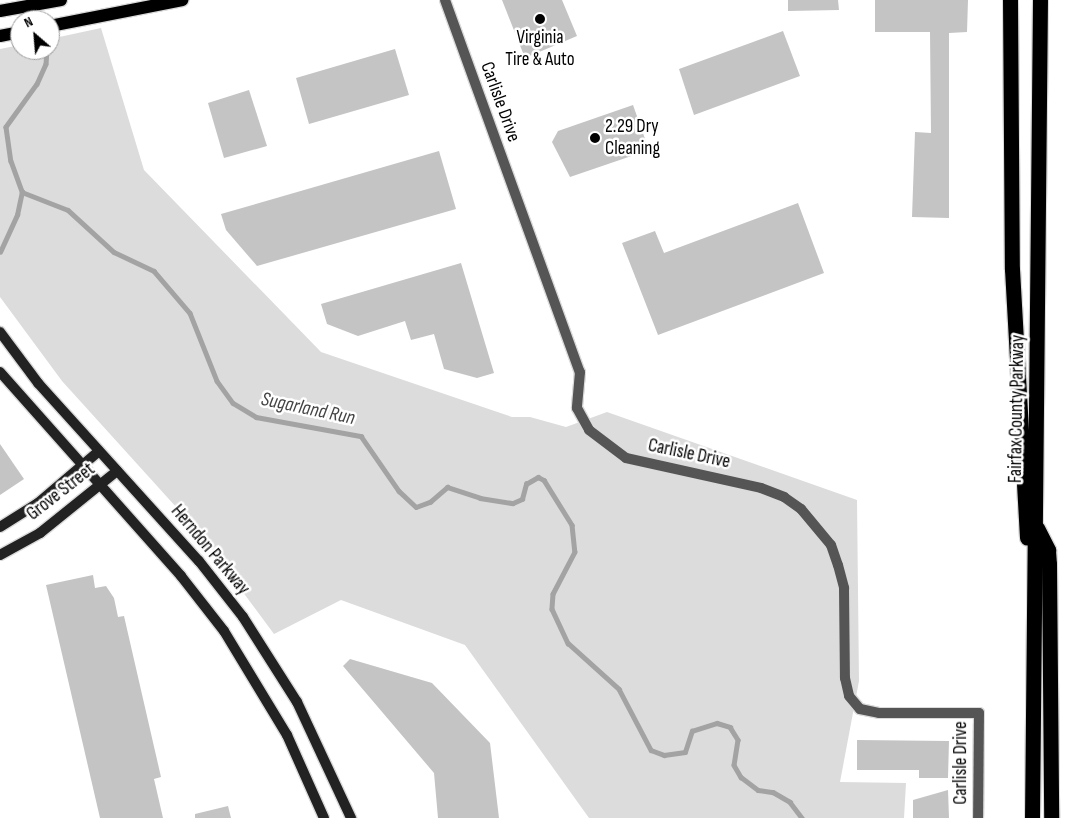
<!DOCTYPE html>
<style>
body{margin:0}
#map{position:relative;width:1065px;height:818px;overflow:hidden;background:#fff;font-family:"Sofia Sans Condensed",sans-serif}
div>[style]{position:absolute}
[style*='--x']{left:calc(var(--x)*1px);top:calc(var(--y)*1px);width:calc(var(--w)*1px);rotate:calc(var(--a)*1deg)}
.green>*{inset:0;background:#dcdcdc}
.stream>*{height:4.5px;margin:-2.25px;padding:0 2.25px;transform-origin:2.25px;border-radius:2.25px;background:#a3a3a3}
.building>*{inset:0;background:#c4c4c4}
.roads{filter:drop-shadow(1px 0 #dbdbdb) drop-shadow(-1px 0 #dbdbdb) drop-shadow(0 1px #dbdbdb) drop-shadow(0 -1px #dbdbdb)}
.street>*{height:10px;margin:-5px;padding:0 5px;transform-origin:5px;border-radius:5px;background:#555}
.secondary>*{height:10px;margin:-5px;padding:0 5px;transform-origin:5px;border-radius:5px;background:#222}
.primary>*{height:12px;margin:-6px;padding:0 6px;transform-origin:6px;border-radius:6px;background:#000}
.highway>*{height:15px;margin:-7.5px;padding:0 7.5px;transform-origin:7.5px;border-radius:7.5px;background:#000}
.dots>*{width:14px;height:14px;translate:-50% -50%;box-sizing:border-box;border:2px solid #fff;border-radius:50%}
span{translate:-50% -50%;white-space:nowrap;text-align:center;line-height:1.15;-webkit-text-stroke:5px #fff;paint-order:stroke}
.poi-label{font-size:19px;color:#000}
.left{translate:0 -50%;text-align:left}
.street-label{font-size:19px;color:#000}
.water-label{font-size:20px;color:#444;font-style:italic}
.north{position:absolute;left:10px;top:10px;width:50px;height:50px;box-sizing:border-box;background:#fff;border:1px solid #999;border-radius:50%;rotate:333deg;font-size:14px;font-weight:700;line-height:20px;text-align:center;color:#000}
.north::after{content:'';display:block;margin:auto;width:18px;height:22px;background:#000;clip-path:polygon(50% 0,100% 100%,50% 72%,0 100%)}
</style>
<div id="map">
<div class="green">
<i style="clip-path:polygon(101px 28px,144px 170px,321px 352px,512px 417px,530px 417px,566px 427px,607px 412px,857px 500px,859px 681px,840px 782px,906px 783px,904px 818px,589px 818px,465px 645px,341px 600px,274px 634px,196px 529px,62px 381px,0 297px,0 49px,20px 45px,20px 50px,50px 50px,50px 39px)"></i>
</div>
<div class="stream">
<i style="--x:47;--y:50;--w:14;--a:94"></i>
<i style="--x:46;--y:64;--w:22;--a:114"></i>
<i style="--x:37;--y:84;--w:53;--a:125.8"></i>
<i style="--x:6;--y:127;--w:34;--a:82"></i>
<i style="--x:11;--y:161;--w:33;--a:70"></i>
<i style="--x:22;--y:192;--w:49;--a:21.4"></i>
<i style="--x:68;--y:210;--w:62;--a:42.4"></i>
<i style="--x:114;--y:252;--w:44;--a:25.4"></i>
<i style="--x:154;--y:271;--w:55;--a:49.4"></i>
<i style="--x:190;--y:313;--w:73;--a:68.3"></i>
<i style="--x:217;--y:381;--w:27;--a:54"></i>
<i style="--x:233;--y:403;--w:27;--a:31"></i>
<i style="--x:256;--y:417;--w:107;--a:10.3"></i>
<i style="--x:361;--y:436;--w:67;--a:55.4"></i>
<i style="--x:399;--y:491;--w:23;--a:43"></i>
<i style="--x:416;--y:507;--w:15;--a:-20"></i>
<i style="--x:430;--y:502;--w:23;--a:-41"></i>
<i style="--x:447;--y:487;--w:35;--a:18"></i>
<i style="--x:480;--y:498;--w:33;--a:9"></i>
<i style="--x:513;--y:503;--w:10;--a:-24"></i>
<i style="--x:522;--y:499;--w:16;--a:-75"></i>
<i style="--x:526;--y:484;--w:14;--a:-30"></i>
<i style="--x:538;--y:477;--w:7;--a:27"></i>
<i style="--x:544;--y:480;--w:53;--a:58.1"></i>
<i style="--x:572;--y:525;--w:27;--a:84"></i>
<i style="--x:575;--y:552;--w:47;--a:117.6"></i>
<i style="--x:553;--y:594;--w:15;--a:94"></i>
<i style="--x:552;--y:609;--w:38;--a:65"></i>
<i style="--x:568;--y:643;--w:69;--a:42"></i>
<i style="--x:619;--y:689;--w:69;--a:62.3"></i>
<i style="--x:651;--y:750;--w:14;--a:21"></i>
<i style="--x:664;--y:755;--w:21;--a:-8"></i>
<i style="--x:685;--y:752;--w:22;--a:-72"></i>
<i style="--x:692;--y:731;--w:26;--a:-18"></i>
<i style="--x:717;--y:723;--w:14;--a:17"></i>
<i style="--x:730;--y:727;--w:15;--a:58"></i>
<i style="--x:738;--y:740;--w:25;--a:99"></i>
<i style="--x:734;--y:765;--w:14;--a:60"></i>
<i style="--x:741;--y:777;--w:21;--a:37"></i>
<i style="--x:758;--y:790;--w:15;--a:8"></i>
<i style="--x:773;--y:792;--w:20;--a:30"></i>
<i style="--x:790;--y:802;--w:20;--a:53"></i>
<i style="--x:0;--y:252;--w:41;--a:-65.3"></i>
<i style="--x:17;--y:215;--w:24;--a:-78"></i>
</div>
<div class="building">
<i style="clip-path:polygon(502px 0,562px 0,577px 36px,525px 58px)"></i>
<i style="clip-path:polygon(788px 0,838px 0,839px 10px,788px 11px)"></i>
<i style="clip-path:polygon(875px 0,968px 0,967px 32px,949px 33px,949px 218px,912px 217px,915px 132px,931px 133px,930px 32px,875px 32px)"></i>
<i style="clip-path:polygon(783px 31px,800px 76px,694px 115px,679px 69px)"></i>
<i style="clip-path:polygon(395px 49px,409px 95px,309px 124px,296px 78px)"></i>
<i style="clip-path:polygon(249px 90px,267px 146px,224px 158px,208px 103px)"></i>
<i style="clip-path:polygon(633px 105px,649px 150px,570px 177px,552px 142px,558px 131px)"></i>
<i style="clip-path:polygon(439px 151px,456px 209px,257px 266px,226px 230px,221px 214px)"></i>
<i style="clip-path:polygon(798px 203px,824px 273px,658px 335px,622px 243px,655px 231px,664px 253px)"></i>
<i style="clip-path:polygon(461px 263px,494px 373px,477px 378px,444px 369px,434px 334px,411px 340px,405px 321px,358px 336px,327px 324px,321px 304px)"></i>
<i style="clip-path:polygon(0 444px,24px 479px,0 495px)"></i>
<i style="clip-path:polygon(93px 575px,95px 588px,106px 586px,114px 598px,118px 617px,124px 616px,161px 777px,154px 779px,163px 818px,100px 818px,46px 585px)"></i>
<i style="clip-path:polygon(350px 659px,432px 683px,490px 743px,499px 818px,438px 818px,434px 773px,343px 666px)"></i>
<i style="clip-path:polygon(857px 740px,949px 741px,948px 778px,919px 778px,919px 770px,857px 770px)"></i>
<i style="clip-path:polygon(948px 790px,949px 818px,913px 818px,913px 800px)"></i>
<i style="clip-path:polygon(228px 806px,231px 818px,195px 818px,195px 814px)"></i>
</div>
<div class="roads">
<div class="street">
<i style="--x:445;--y:0;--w:396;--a:70.1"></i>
<i style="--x:580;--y:372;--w:36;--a:95"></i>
<i style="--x:577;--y:408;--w:25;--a:61"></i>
<i style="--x:589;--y:430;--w:46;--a:37.1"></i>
<i style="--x:626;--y:458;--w:138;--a:12.5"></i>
<i style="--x:761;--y:488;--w:25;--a:21"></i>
<i style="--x:784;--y:497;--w:21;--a:35"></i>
<i style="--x:801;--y:509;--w:47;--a:50.2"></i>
<i style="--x:831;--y:545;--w:21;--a:71"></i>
<i style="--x:838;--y:565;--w:24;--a:75"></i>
<i style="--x:844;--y:588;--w:90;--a:89.4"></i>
<i style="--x:845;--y:678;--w:18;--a:77"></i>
<i style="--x:849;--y:696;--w:17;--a:50"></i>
<i style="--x:860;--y:709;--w:19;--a:12"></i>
<i style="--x:879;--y:713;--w:100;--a:0"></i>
<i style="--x:979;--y:713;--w:105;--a:90.5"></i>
</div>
<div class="secondary">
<i style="--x:0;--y:332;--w:64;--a:53.3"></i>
<i style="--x:38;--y:383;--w:240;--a:47.9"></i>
<i style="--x:199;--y:561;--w:71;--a:51.8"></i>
<i style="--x:243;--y:617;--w:101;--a:57.6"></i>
<i style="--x:297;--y:702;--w:128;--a:65"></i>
<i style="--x:0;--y:372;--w:273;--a:48.4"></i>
<i style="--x:181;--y:576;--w:70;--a:52"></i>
<i style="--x:224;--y:631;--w:122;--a:58.8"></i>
<i style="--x:287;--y:735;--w:91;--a:66"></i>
<i style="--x:0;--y:527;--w:45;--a:-32.3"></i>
<i style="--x:38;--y:503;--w:80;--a:-40.4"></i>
<i style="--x:0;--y:555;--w:46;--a:-28.8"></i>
<i style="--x:40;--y:533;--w:99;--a:-38.8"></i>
</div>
<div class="primary">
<i style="--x:0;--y:11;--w:62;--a:-10.2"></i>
<i style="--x:50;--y:26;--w:135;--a:-11.1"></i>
<i style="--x:0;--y:36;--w:20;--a:-11"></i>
</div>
<div class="highway">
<i style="--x:1010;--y:0;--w:269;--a:89.6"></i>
<i style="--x:1012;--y:269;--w:269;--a:86.8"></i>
<i style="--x:1037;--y:528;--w:25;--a:63"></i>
<i style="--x:1048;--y:550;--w:14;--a:86"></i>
<i style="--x:1049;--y:564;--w:254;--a:89.5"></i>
<i style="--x:1032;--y:818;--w:818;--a:-89.44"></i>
</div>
</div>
<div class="dots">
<i style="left:540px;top:19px;background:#000"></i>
<i style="left:595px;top:138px;background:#000"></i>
</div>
<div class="poi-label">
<span style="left:540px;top:49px">Virginia<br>Tire &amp; Auto</span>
<span class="left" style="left:605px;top:138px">2.29 Dry<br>Cleaning</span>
</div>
<div class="street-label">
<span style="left:500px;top:102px;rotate:70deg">Carlisle Drive</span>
<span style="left:1017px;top:409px;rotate:-89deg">Fairfax County Parkway</span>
<span style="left:689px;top:454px;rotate:12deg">Carlisle Drive</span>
<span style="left:61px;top:492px;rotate:-38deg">Grove Street</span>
<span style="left:210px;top:550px;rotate:50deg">Herndon Parkway</span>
<span style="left:961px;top:763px;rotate:-90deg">Carlisle Drive</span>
</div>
<div class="water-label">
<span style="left:308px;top:409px;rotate:12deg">Sugarland Run</span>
</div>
<div class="north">N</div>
</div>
